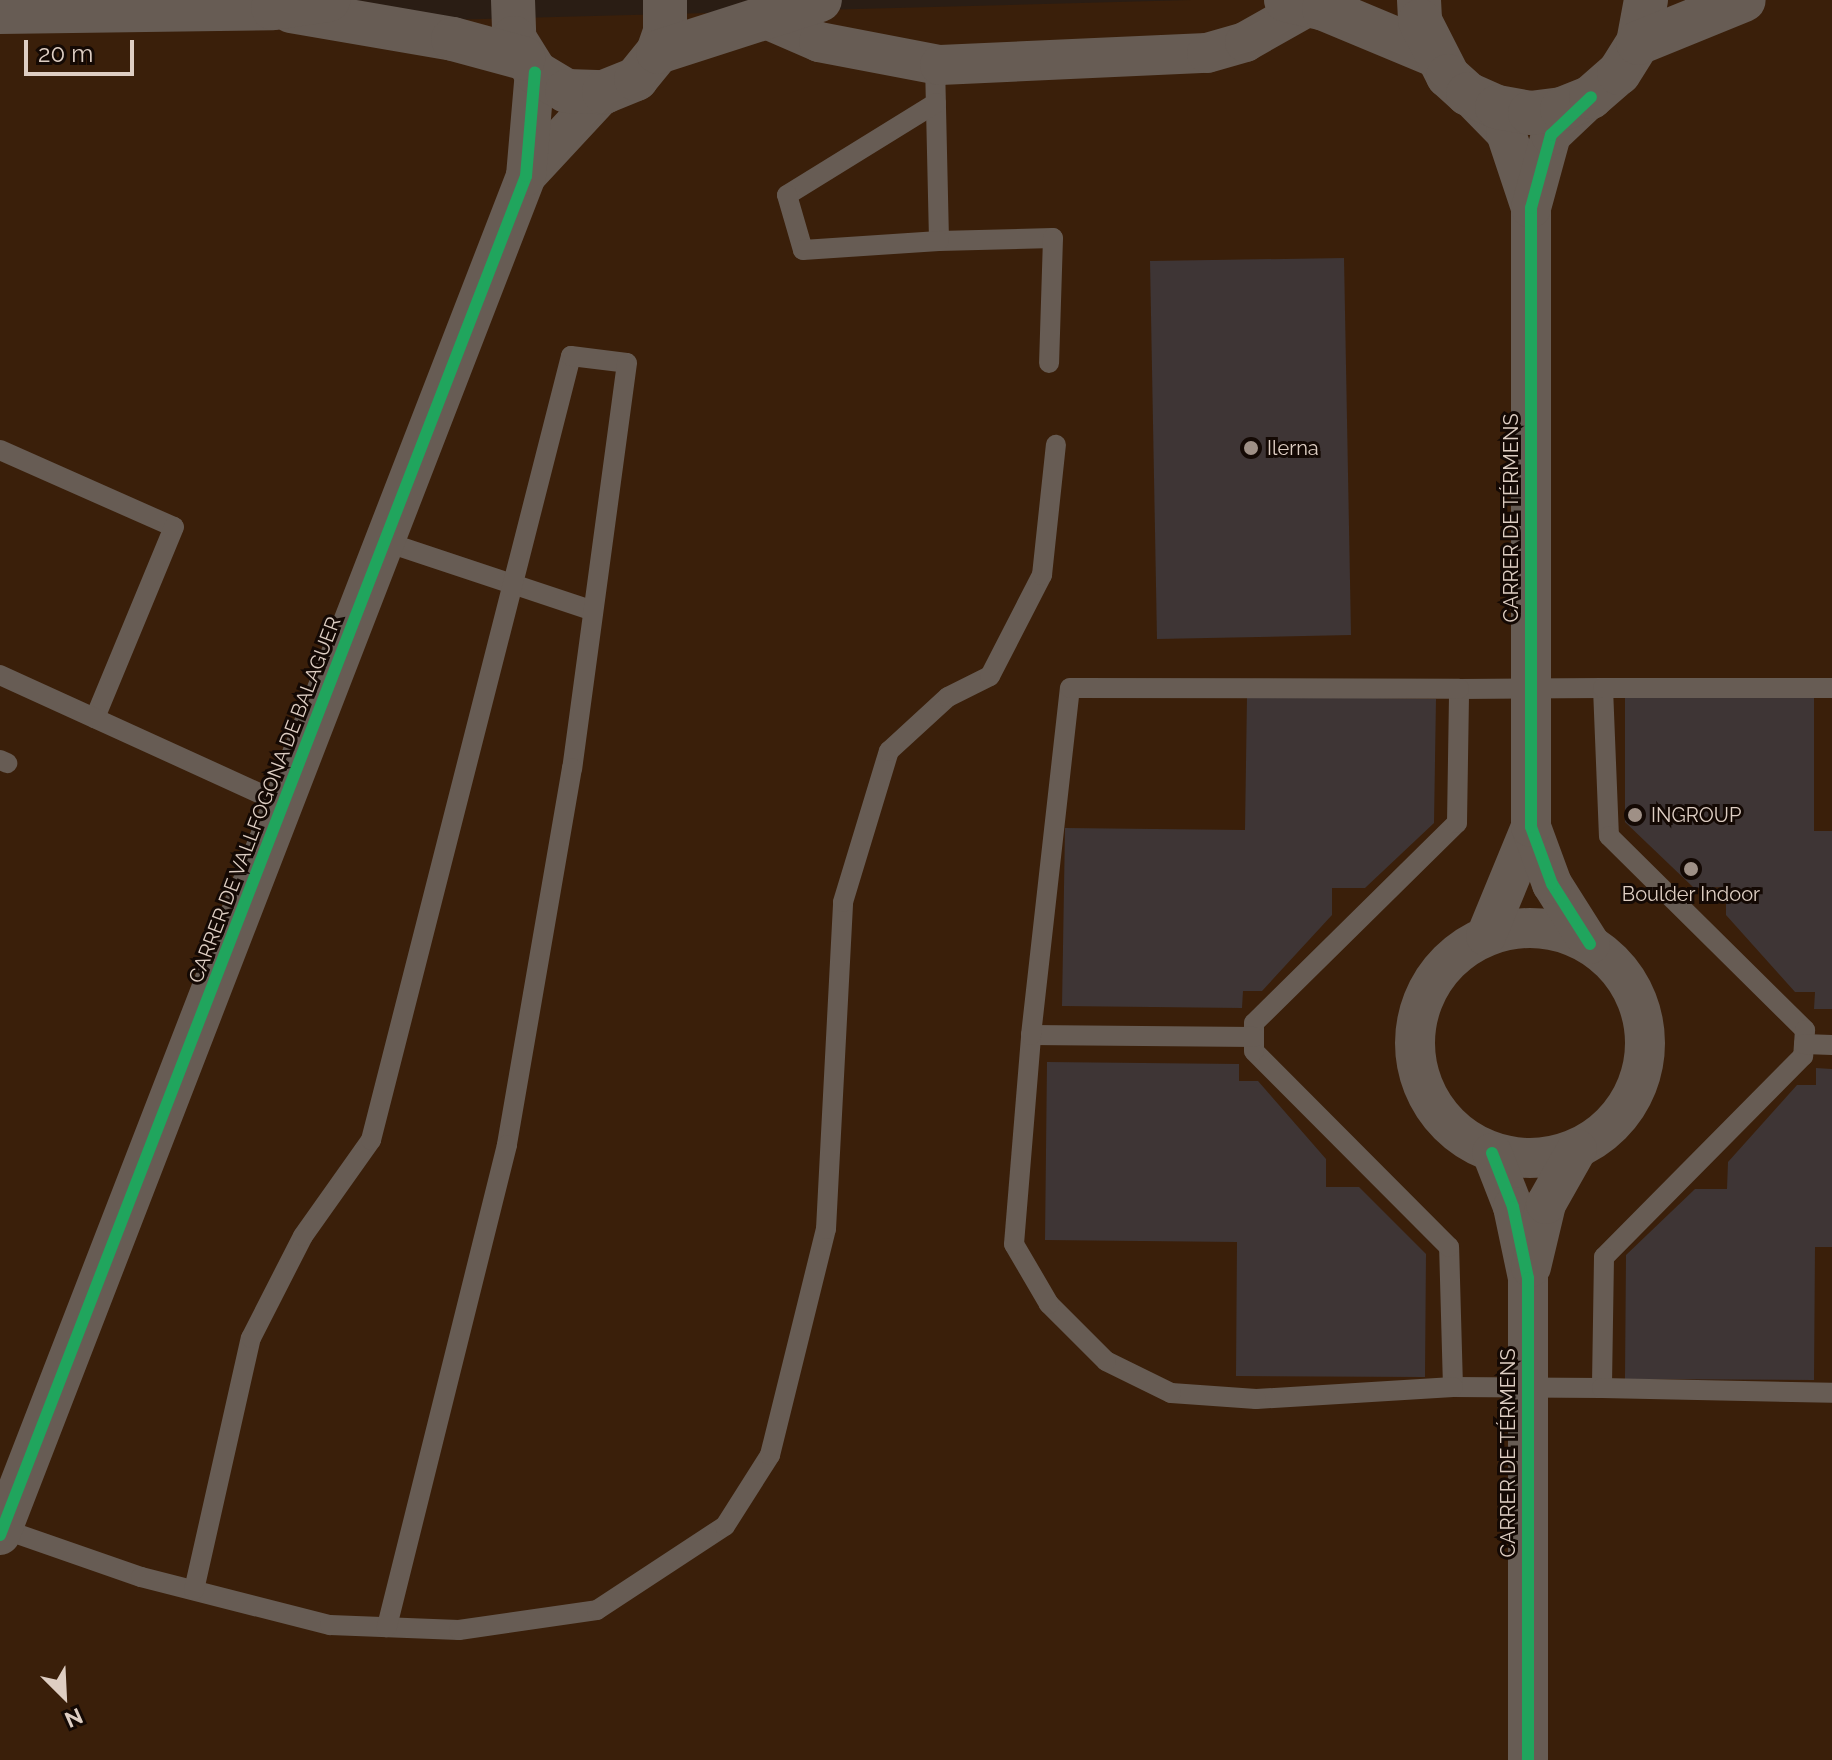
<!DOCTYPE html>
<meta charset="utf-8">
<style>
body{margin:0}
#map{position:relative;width:1832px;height:1760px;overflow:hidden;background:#2a1d14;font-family:Raleway,sans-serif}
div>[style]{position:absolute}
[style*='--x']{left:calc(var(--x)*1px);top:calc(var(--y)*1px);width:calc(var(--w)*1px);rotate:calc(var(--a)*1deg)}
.built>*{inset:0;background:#3a1f0a}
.building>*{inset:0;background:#3e3535}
.service>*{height:20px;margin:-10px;padding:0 10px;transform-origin:10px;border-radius:10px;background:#675c54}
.minor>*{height:40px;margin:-20px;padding:0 20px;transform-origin:20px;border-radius:20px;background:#675c54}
.minor>.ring{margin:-20px;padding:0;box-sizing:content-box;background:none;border:40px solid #675c54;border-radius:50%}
.tertiary>*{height:44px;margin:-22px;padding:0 22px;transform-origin:22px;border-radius:22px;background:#675c54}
.cycleway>*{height:12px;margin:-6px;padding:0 6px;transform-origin:6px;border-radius:6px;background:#20a55d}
.dots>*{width:22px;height:22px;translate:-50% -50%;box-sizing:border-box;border:4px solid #140904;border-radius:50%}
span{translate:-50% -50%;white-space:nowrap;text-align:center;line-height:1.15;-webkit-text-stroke:6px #140904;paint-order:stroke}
.poi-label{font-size:20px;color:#decec3}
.left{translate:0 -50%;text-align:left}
.street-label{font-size:20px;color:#decec3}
.north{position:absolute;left:24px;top:1656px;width:80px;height:80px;-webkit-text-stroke:6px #140904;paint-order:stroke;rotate:156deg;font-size:22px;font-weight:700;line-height:32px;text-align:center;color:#decec3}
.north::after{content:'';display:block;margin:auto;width:28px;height:36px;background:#decec3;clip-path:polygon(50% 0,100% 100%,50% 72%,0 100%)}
.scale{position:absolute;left:24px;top:40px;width:110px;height:36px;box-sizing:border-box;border:4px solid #decec3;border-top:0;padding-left:10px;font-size:24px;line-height:28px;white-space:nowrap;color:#decec3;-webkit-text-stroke:6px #140904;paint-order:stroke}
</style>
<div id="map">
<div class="built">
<i style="clip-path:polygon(1191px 0,1832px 0,1832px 1760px,0 1760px,0 32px)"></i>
</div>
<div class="building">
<i style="clip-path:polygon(1344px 258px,1351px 635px,1157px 639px,1150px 261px)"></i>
<i style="clip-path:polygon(1247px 696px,1436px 699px,1434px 823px,1365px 888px,1332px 888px,1332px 915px,1262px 991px,1243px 991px,1242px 1008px,1062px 1006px,1065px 828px,1245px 830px)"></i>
<i style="clip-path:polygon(1814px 697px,1814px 831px,1832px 831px,1832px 1009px,1814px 1009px,1815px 992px,1795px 992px,1726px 915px,1726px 887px,1694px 888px,1625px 822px,1625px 698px)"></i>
<i style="clip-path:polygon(1047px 1062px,1239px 1064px,1239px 1081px,1258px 1081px,1326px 1159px,1326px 1187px,1359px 1187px,1426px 1254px,1425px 1377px,1236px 1376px,1237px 1242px,1045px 1240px)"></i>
<i style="clip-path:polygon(1816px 1068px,1832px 1069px,1832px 1247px,1815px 1247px,1814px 1380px,1625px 1379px,1626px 1255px,1695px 1189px,1727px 1189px,1728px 1162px,1797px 1085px,1816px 1085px)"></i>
</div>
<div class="service">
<i style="--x:935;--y:64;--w:177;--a:88.7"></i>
<i style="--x:939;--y:241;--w:114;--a:-1.5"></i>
<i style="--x:1053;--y:238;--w:125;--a:91.8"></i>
<i style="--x:936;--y:103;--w:175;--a:148.3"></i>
<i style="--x:787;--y:195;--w:57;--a:73.8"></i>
<i style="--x:803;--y:250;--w:136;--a:-3.8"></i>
<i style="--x:0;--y:450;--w:190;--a:23.9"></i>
<i style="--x:174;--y:527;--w:207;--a:112.5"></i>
<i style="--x:386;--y:542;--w:218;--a:18.4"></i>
<i style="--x:0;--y:675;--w:313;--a:24.5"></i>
<i style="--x:1603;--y:688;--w:148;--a:87.7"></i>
<i style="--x:1609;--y:836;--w:276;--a:44.7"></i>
<i style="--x:1805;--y:1030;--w:26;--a:94"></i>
<i style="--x:1803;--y:1056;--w:283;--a:134.7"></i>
<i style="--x:1604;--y:1257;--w:131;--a:90.9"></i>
<i style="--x:1602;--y:1388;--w:149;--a:-179.6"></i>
<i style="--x:1453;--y:1387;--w:140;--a:-91.6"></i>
<i style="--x:1449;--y:1247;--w:276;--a:-134.9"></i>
<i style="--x:1254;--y:1051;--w:28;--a:-90"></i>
<i style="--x:1254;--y:1023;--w:285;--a:-44.6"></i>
<i style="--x:1457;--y:823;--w:134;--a:-89.1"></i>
<i style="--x:1459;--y:689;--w:144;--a:-0.4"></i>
<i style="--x:1603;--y:688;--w:229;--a:0"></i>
<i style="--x:0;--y:760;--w:8;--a:23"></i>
<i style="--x:1031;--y:1035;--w:223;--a:0.5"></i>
<i style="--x:1804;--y:1044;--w:28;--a:2"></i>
<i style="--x:1453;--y:1387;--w:197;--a:176.5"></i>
<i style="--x:1256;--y:1399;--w:85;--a:-176"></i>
<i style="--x:1171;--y:1393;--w:72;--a:-153.8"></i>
<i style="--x:1106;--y:1361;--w:81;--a:-135"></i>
<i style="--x:1049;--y:1304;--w:69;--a:-120.3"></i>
<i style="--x:1014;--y:1244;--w:210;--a:-85.3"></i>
<i style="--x:1031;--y:1035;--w:349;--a:-83.6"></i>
<i style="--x:1070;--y:688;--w:389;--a:0.1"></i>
<i style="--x:1602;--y:1388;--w:230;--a:1.2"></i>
<i style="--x:3;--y:1529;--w:146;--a:19.2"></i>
<i style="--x:141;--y:1577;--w:195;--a:14.3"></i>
<i style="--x:330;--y:1625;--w:129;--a:2.2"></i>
<i style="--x:459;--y:1630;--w:139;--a:-8.2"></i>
<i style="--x:597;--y:1610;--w:153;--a:-33.3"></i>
<i style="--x:725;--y:1526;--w:84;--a:-57.6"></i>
<i style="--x:770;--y:1455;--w:233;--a:-76.1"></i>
<i style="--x:826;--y:1229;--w:327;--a:-87"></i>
<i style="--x:843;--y:902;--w:158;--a:-73.1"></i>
<i style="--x:889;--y:751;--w:80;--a:-42.5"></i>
<i style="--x:948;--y:697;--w:47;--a:-26.6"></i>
<i style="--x:990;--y:676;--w:114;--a:-62.8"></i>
<i style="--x:1042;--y:575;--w:131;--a:-83.9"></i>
<i style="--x:194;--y:1590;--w:258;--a:-77.3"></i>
<i style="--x:251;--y:1338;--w:114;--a:-63"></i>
<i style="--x:303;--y:1236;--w:118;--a:-54.7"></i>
<i style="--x:371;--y:1140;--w:809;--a:-75.69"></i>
<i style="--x:571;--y:356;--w:56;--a:7.1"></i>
<i style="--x:627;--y:363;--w:409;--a:97.7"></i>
<i style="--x:572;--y:768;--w:383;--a:99.8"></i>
<i style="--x:507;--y:1145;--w:497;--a:104"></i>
</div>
<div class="minor">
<i style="--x:764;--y:18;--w:60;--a:23.6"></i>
<i style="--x:819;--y:42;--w:123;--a:10.8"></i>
<i style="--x:940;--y:65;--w:267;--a:-2.6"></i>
<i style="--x:1207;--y:53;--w:40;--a:-16"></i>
<i style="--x:1245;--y:42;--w:73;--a:-29.4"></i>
<i style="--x:1468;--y:94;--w:54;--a:45.7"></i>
<i style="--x:1506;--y:133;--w:79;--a:71.6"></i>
<i style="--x:526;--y:176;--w:115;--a:-47.1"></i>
<i class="ring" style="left:1415px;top:928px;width:190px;height:190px"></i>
<i style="--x:1486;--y:936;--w:118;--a:-67.6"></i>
<i style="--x:1590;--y:944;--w:71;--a:-122.3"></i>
<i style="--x:1552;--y:884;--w:61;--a:-110.2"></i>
<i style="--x:1531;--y:827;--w:619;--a:-90"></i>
<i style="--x:1531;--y:208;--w:76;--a:-74.7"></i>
<i style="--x:1551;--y:135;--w:55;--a:-43.5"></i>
<i style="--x:1492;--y:1153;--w:58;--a:68.7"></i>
<i style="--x:1513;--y:1207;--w:73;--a:78.1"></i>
<i style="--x:1528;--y:1278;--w:482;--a:90"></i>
<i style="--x:1531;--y:1267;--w:65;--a:-76.6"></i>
<i style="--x:1546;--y:1204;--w:63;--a:-60.6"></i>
<i style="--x:0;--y:1535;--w:1457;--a:-68.84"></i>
<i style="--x:526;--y:176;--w:104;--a:-85.1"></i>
</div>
<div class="tertiary">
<i style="--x:513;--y:0;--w:38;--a:88"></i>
<i style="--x:514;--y:38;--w:40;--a:58"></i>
<i style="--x:535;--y:72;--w:37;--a:31"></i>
<i style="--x:567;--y:91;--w:37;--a:2"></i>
<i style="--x:604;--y:92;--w:35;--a:-22"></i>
<i style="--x:636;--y:79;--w:35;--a:-51"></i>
<i style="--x:658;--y:52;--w:21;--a:-71"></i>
<i style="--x:665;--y:32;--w:32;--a:-90"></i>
<i style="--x:1286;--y:0;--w:39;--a:13"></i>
<i style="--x:1324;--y:9;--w:117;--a:22.6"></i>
<i style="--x:1419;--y:0;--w:21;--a:87"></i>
<i style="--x:1420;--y:21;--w:62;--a:63"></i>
<i style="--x:1448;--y:76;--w:27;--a:42"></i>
<i style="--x:1468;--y:94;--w:32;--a:24"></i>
<i style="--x:1497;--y:107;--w:34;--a:10"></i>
<i style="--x:1530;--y:113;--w:32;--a:-7"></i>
<i style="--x:1562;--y:109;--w:31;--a:-22"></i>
<i style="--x:1591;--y:97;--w:37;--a:-41"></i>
<i style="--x:1619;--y:73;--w:36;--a:-58"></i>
<i style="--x:1638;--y:43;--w:44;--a:-79.5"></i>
<i style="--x:291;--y:11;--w:164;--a:9.8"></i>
<i style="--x:453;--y:39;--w:73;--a:15.2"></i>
<i style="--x:0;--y:12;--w:273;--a:-0.8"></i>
<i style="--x:273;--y:8;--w:56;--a:-8.3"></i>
<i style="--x:1638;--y:43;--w:114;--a:-22.1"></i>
<i style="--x:658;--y:52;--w:170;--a:-17.8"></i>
</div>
<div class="cycleway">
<i style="--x:1590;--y:944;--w:71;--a:-122.3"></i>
<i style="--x:1552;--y:884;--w:61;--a:-110.2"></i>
<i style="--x:1531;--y:827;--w:619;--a:-90"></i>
<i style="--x:1531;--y:208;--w:76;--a:-74.7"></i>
<i style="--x:1551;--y:135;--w:55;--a:-43.5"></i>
<i style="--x:1492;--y:1153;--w:58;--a:68.7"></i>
<i style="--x:1513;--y:1207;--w:73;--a:78.1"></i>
<i style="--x:1528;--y:1278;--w:482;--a:90"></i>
<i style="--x:0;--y:1535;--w:1457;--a:-68.84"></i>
<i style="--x:526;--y:176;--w:104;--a:-85.1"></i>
</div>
<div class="dots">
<i style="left:1251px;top:448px;background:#9f9086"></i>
<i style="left:1635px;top:815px;background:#9f9086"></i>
<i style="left:1691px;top:869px;background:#9f9086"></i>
</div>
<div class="poi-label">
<span class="left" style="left:1267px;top:448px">Ilerna</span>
<span class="left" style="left:1651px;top:815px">INGROUP</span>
<span style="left:1691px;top:894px">Boulder Indoor</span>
</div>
<div class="street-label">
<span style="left:1511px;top:518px;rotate:-90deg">CARRER DE TÉRMENS</span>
<span style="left:265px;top:800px;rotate:-69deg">CARRER DE VALLFOGONA DE BALAGUER</span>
<span style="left:1508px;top:1453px;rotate:-90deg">CARRER DE TÉRMENS</span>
</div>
<div class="north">N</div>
<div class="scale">20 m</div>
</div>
